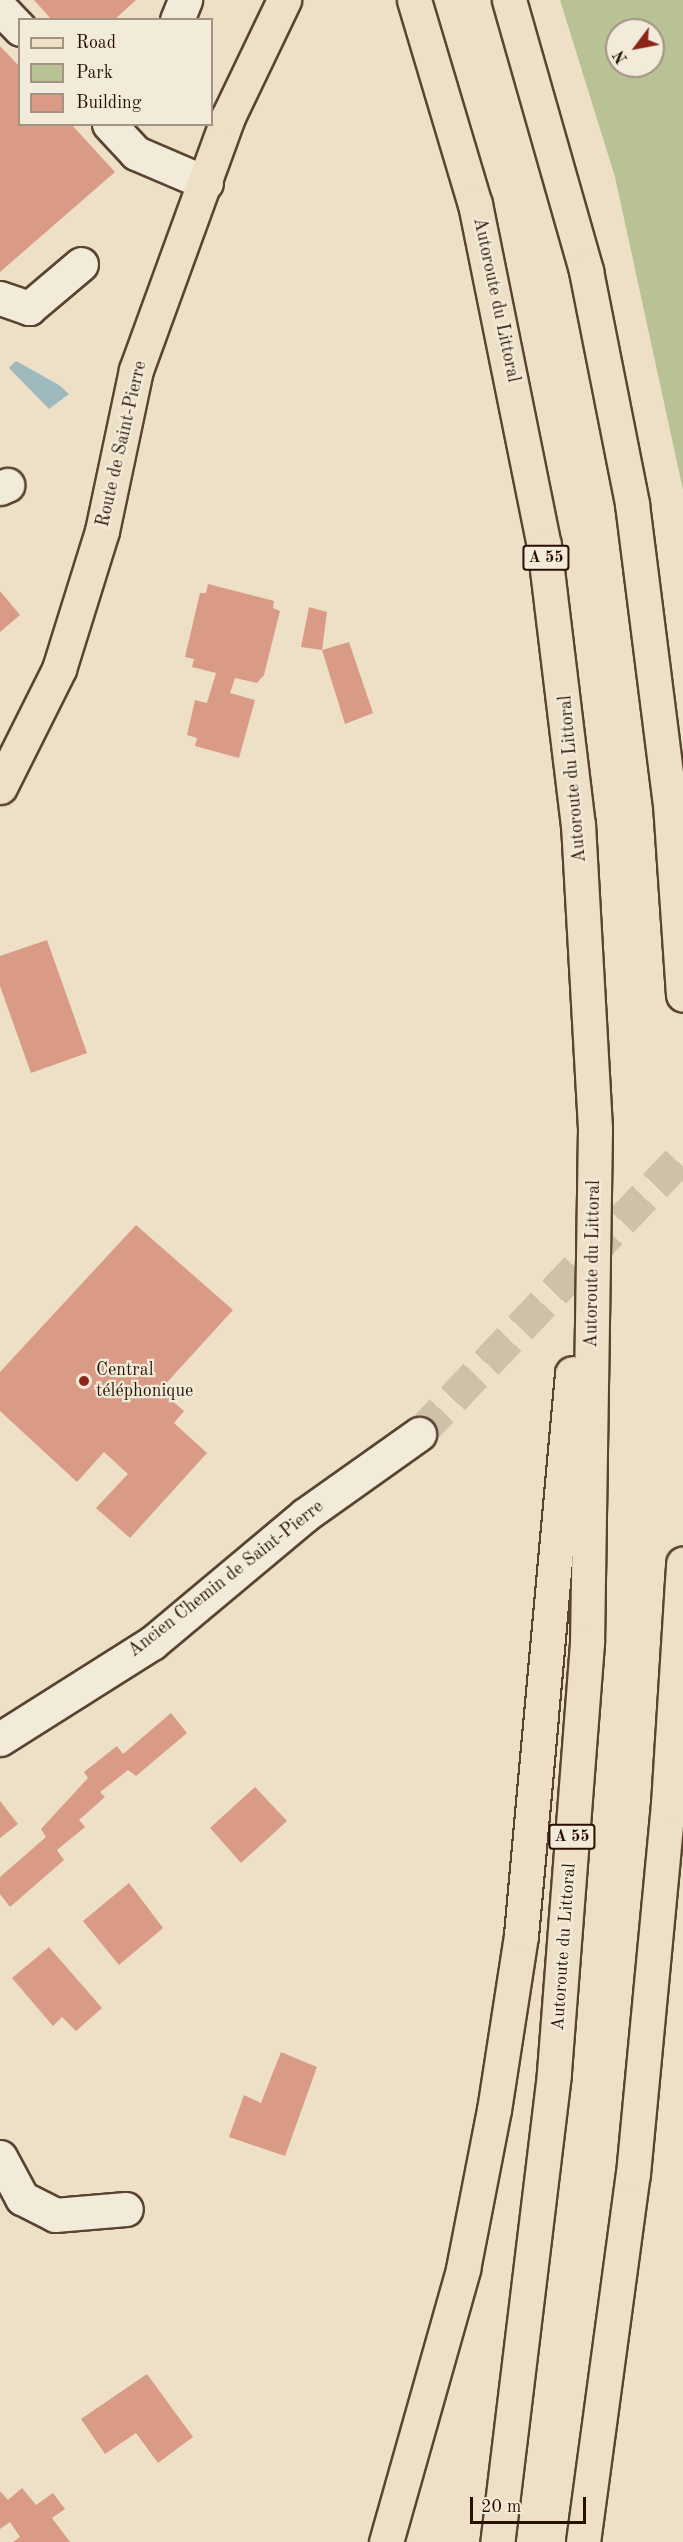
<!DOCTYPE html>
<meta charset="utf-8">
<style>
body{margin:0}
#map{position:relative;width:683px;height:2542px;overflow:hidden;background:#ede0c6;font-family:"Old Standard TT",serif}
div>[style]{position:absolute}
[style*='--x']{left:calc(var(--x)*1px);top:calc(var(--y)*1px);width:calc(var(--w)*1px);rotate:calc(var(--a)*1deg)}
.green>*{inset:0;background:#b9c294}
.water>*{inset:0;background:#9ebabf}
.building>*{inset:0;background:#d99b86}
.minor-tunnel>*{height:33px;margin-top:-16.5px;transform-origin:0;background:repeating-linear-gradient(90deg,#cfc1a8 0 33px,transparent 0 49px)}
.roads{filter:drop-shadow(2px 0 #594432) drop-shadow(-2px 0 #594432) drop-shadow(0 2px #594432) drop-shadow(0 -2px #594432)}
.minor>*{height:33px;margin:-16.5px;padding:0 16.5px;transform-origin:16.5px;border-radius:16.5px;background:#f3ebda}
.major>*{height:33px;margin:-16.5px;padding:0 16.5px;transform-origin:16.5px;border-radius:16.5px;background:#ede0c6}
.highway>*{height:33px;margin:-16.5px;padding:0 16.5px;transform-origin:16.5px;border-radius:16.5px;background:#ede0c6}
.dots>*{width:16px;height:16px;translate:-50% -50%;box-sizing:border-box;border:3px solid #f3ebda;border-radius:50%}
span{translate:-50% -50%;white-space:nowrap;text-align:center;line-height:1.15;-webkit-text-stroke:4.5px #f3ebda;paint-order:stroke}
.shield-label span{padding:2px 4px;background:#f3ebda;border:2px solid;border-radius:4px;-webkit-text-stroke-width:0}
.shield-label{font-size:16px;color:#281000;font-weight:700}
.street-label{font-size:18px;color:#281000}
.poi-label{font-size:18px;color:#281000}
.left{translate:0 -50%;text-align:left}
.legend{position:absolute;left:18px;top:18px;width:195px;height:108px;box-sizing:border-box;background:#f3ebda;border:2px solid #a29383;margin:0;padding:8px 10px;list-style:none;font-size:18px;color:#281000}
.legend li{display:flex;align-items:center;gap:12px;height:30px}
.legend b{width:30px;border:2px solid #a29383}
.north{position:absolute;left:605px;top:18px;width:60px;height:60px;box-sizing:border-box;background:#f3ebda;border:2px solid #a29383;border-radius:50%;rotate:238deg;font-size:16px;font-weight:700;line-height:24px;text-align:center;color:#281000}
.north::after{content:'';display:block;margin:auto;width:21px;height:27px;background:#8f2418;clip-path:polygon(50% 0,100% 100%,50% 72%,0 100%)}
.scale{position:absolute;left:470px;top:2497px;width:116px;height:27px;box-sizing:border-box;border:3px solid #281000;border-top:0;padding-left:8px;font-size:18px;line-height:21px;white-space:nowrap;color:#281000;-webkit-text-stroke:4px #f3ebda;paint-order:stroke}
</style>
<div id="map">
<div class="green">
<i style="clip-path:polygon(evenodd,560px 0,683px 0,683px 490px,615px 177px,560px 0,617px 30px,653px 30px,653px 66px,617px 66px,617px 30px)"></i>
</div>
<div class="water">
<i style="clip-path:polygon(16px 361px,59px 385px,69px 394px,49px 409px,9px 368px)"></i>
</div>
<div class="building">
<i style="clip-path:polygon(34px 0,136px 0,114px 20px,52px 20px)"></i>
<i style="clip-path:polygon(0 46px,20px 67px,20px 124px,71px 124px,115px 172px,0 272px)"></i>
<i style="clip-path:polygon(208px 584px,274px 601px,273px 608px,280px 611px,264px 675px,257px 683px,235px 678px,230px 693px,255px 700px,239px 758px,195px 746px,197px 738px,187px 735px,195px 700px,207px 703px,216px 673px,192px 667px,194px 659px,185px 657px,200px 593px,206px 593px)"></i>
<i style="clip-path:polygon(0 591px,20px 615px,0 632px)"></i>
<i style="clip-path:polygon(309px 607px,327px 612px,322px 650px,301px 647px)"></i>
<i style="clip-path:polygon(349px 642px,373px 713px,345px 724px,322px 650px)"></i>
<i style="clip-path:polygon(47px 940px,87px 1053px,31px 1073px,0 986px,0 956px)"></i>
<i style="clip-path:polygon(136px 1225px,233px 1310px,160px 1390px,184px 1411px,174px 1423px,207px 1453px,130px 1538px,96px 1508px,128px 1474px,104px 1452px,77px 1482px,0 1411px,0 1372px)"></i>
<i style="clip-path:polygon(171px 1713px,187px 1733px,136px 1776px,128px 1770px,100px 1792px,105px 1797px,79px 1820px,85px 1827px,57px 1850px,64px 1860px,10px 1907px,0 1894px,0 1877px,46px 1837px,41px 1829px,88px 1778px,84px 1772px,117px 1746px,123px 1754px)"></i>
<i style="clip-path:polygon(255px 1787px,287px 1821px,241px 1863px,210px 1828px)"></i>
<i style="clip-path:polygon(0 1801px,18px 1824px,0 1838px)"></i>
<i style="clip-path:polygon(129px 1883px,163px 1928px,119px 1965px,83px 1921px)"></i>
<i style="clip-path:polygon(49px 1947px,102px 2008px,76px 2031px,62px 2017px,53px 2026px,12px 1978px)"></i>
<i style="clip-path:polygon(281px 2052px,317px 2067px,285px 2156px,229px 2137px,244px 2095px,261px 2103px)"></i>
<i style="clip-path:polygon(147px 2374px,193px 2437px,158px 2463px,136px 2433px,105px 2454px,81px 2419px)"></i>
<i style="clip-path:polygon(22px 2488px,36px 2505px,53px 2493px,65px 2509px,52px 2518px,70px 2542px,13px 2542px,20px 2537px,10px 2522px,0 2529px,0 2491px,8px 2500px)"></i>
</div>
<div class="minor-tunnel">
<i style="--x:419;--y:1434;--w:383;--a:-46.5"></i>
</div>
<div class="roads">
<div class="minor">
<i style="--x:0;--y:8;--w:29;--a:46"></i>
<i style="--x:177;--y:20;--w:22;--a:-68"></i>
<i style="--x:109;--y:124;--w:40;--a:47"></i>
<i style="--x:136;--y:153;--w:76;--a:23.2"></i>
<i style="--x:0;--y:298;--w:31;--a:19"></i>
<i style="--x:29;--y:308;--w:68;--a:-40.2"></i>
<i style="--x:0;--y:488;--w:8;--a:-23"></i>
<i style="--x:0;--y:1739;--w:180;--a:-32.3"></i>
<i style="--x:152;--y:1643;--w:199;--a:-39.9"></i>
<i style="--x:305;--y:1515;--w:140;--a:-35.4"></i>
<i style="--x:0;--y:2157;--w:47;--a:61.8"></i>
<i style="--x:22;--y:2198;--w:37;--a:27"></i>
<i style="--x:55;--y:2215;--w:71;--a:-4.8"></i>
</div>
<div class="major">
<i style="--x:0;--y:787;--w:132;--a:-63.4"></i>
<i style="--x:59;--y:669;--w:145;--a:-72.7"></i>
<i style="--x:102;--y:531;--w:165;--a:-78.1"></i>
<i style="--x:136;--y:370;--w:269;--a:-70"></i>
<i style="--x:228;--y:117;--w:130;--a:-64.4"></i>
</div>
<div class="highway">
<i style="--x:414;--y:0;--w:213;--a:73.4"></i>
<i style="--x:475;--y:204;--w:348;--a:78.6"></i>
<i style="--x:544;--y:545;--w:281;--a:83.1"></i>
<i style="--x:578;--y:824;--w:305;--a:86.8"></i>
<i style="--x:595;--y:1129;--w:514;--a:90.89"></i>
<i style="--x:587;--y:1643;--w:432;--a:94.4"></i>
<i style="--x:554;--y:2074;--w:471;--a:96.9"></i>
<i style="--x:509;--y:0;--w:282;--a:74.1"></i>
<i style="--x:586;--y:271;--w:237;--a:78.8"></i>
<i style="--x:632;--y:504;--w:302;--a:82.8"></i>
<i style="--x:670;--y:804;--w:191;--a:86.1"></i>
<i style="--x:386;--y:2542;--w:284;--a:-74.2"></i>
<i style="--x:463;--y:2269;--w:162;--a:-79"></i>
<i style="--x:494;--y:2110;--w:177;--a:-81.2"></i>
<i style="--x:521;--y:1935;--w:564;--a:-84.81"></i>
<i style="--x:583;--y:2542;--w:371;--a:-82.3"></i>
<i style="--x:633;--y:2174;--w:372;--a:-84.6"></i>
<i style="--x:668;--y:1804;--w:241;--a:-86.4"></i>
</div>
</div>
<div class="dots">
<i style="left:84px;top:1381px;background:#8f2418"></i>
</div>
<div class="shield-label">
<span style="left:546px;top:558px">A 55</span>
<span style="left:572px;top:1837px">A 55</span>
</div>
<div class="street-label">
<span style="left:496px;top:300px;rotate:78deg">Autoroute du Littoral</span>
<span style="left:122px;top:444px;rotate:-77deg">Route de Saint-Pierre</span>
<span style="left:573px;top:779px;rotate:-95deg">Autoroute du Littoral</span>
<span style="left:593px;top:1264px;rotate:-89deg">Autoroute du Littoral</span>
<span style="left:226px;top:1579px;rotate:-38deg">Ancien Chemin de Saint-Pierre</span>
<span style="left:564px;top:1947px;rotate:-86deg">Autoroute du Littoral</span>
</div>
<div class="poi-label">
<span class="left" style="left:96px;top:1381px">Central<br>téléphonique</span>
</div>
<ul class="legend">
<li><b style="height:8px;background:#ede0c6"></b>Road</li>
<li><b style="height:16px;background:#b9c294"></b>Park</li>
<li><b style="height:16px;background:#d99b86"></b>Building</li>
</ul>
<div class="north">N</div>
<div class="scale">20 m</div>
</div>
